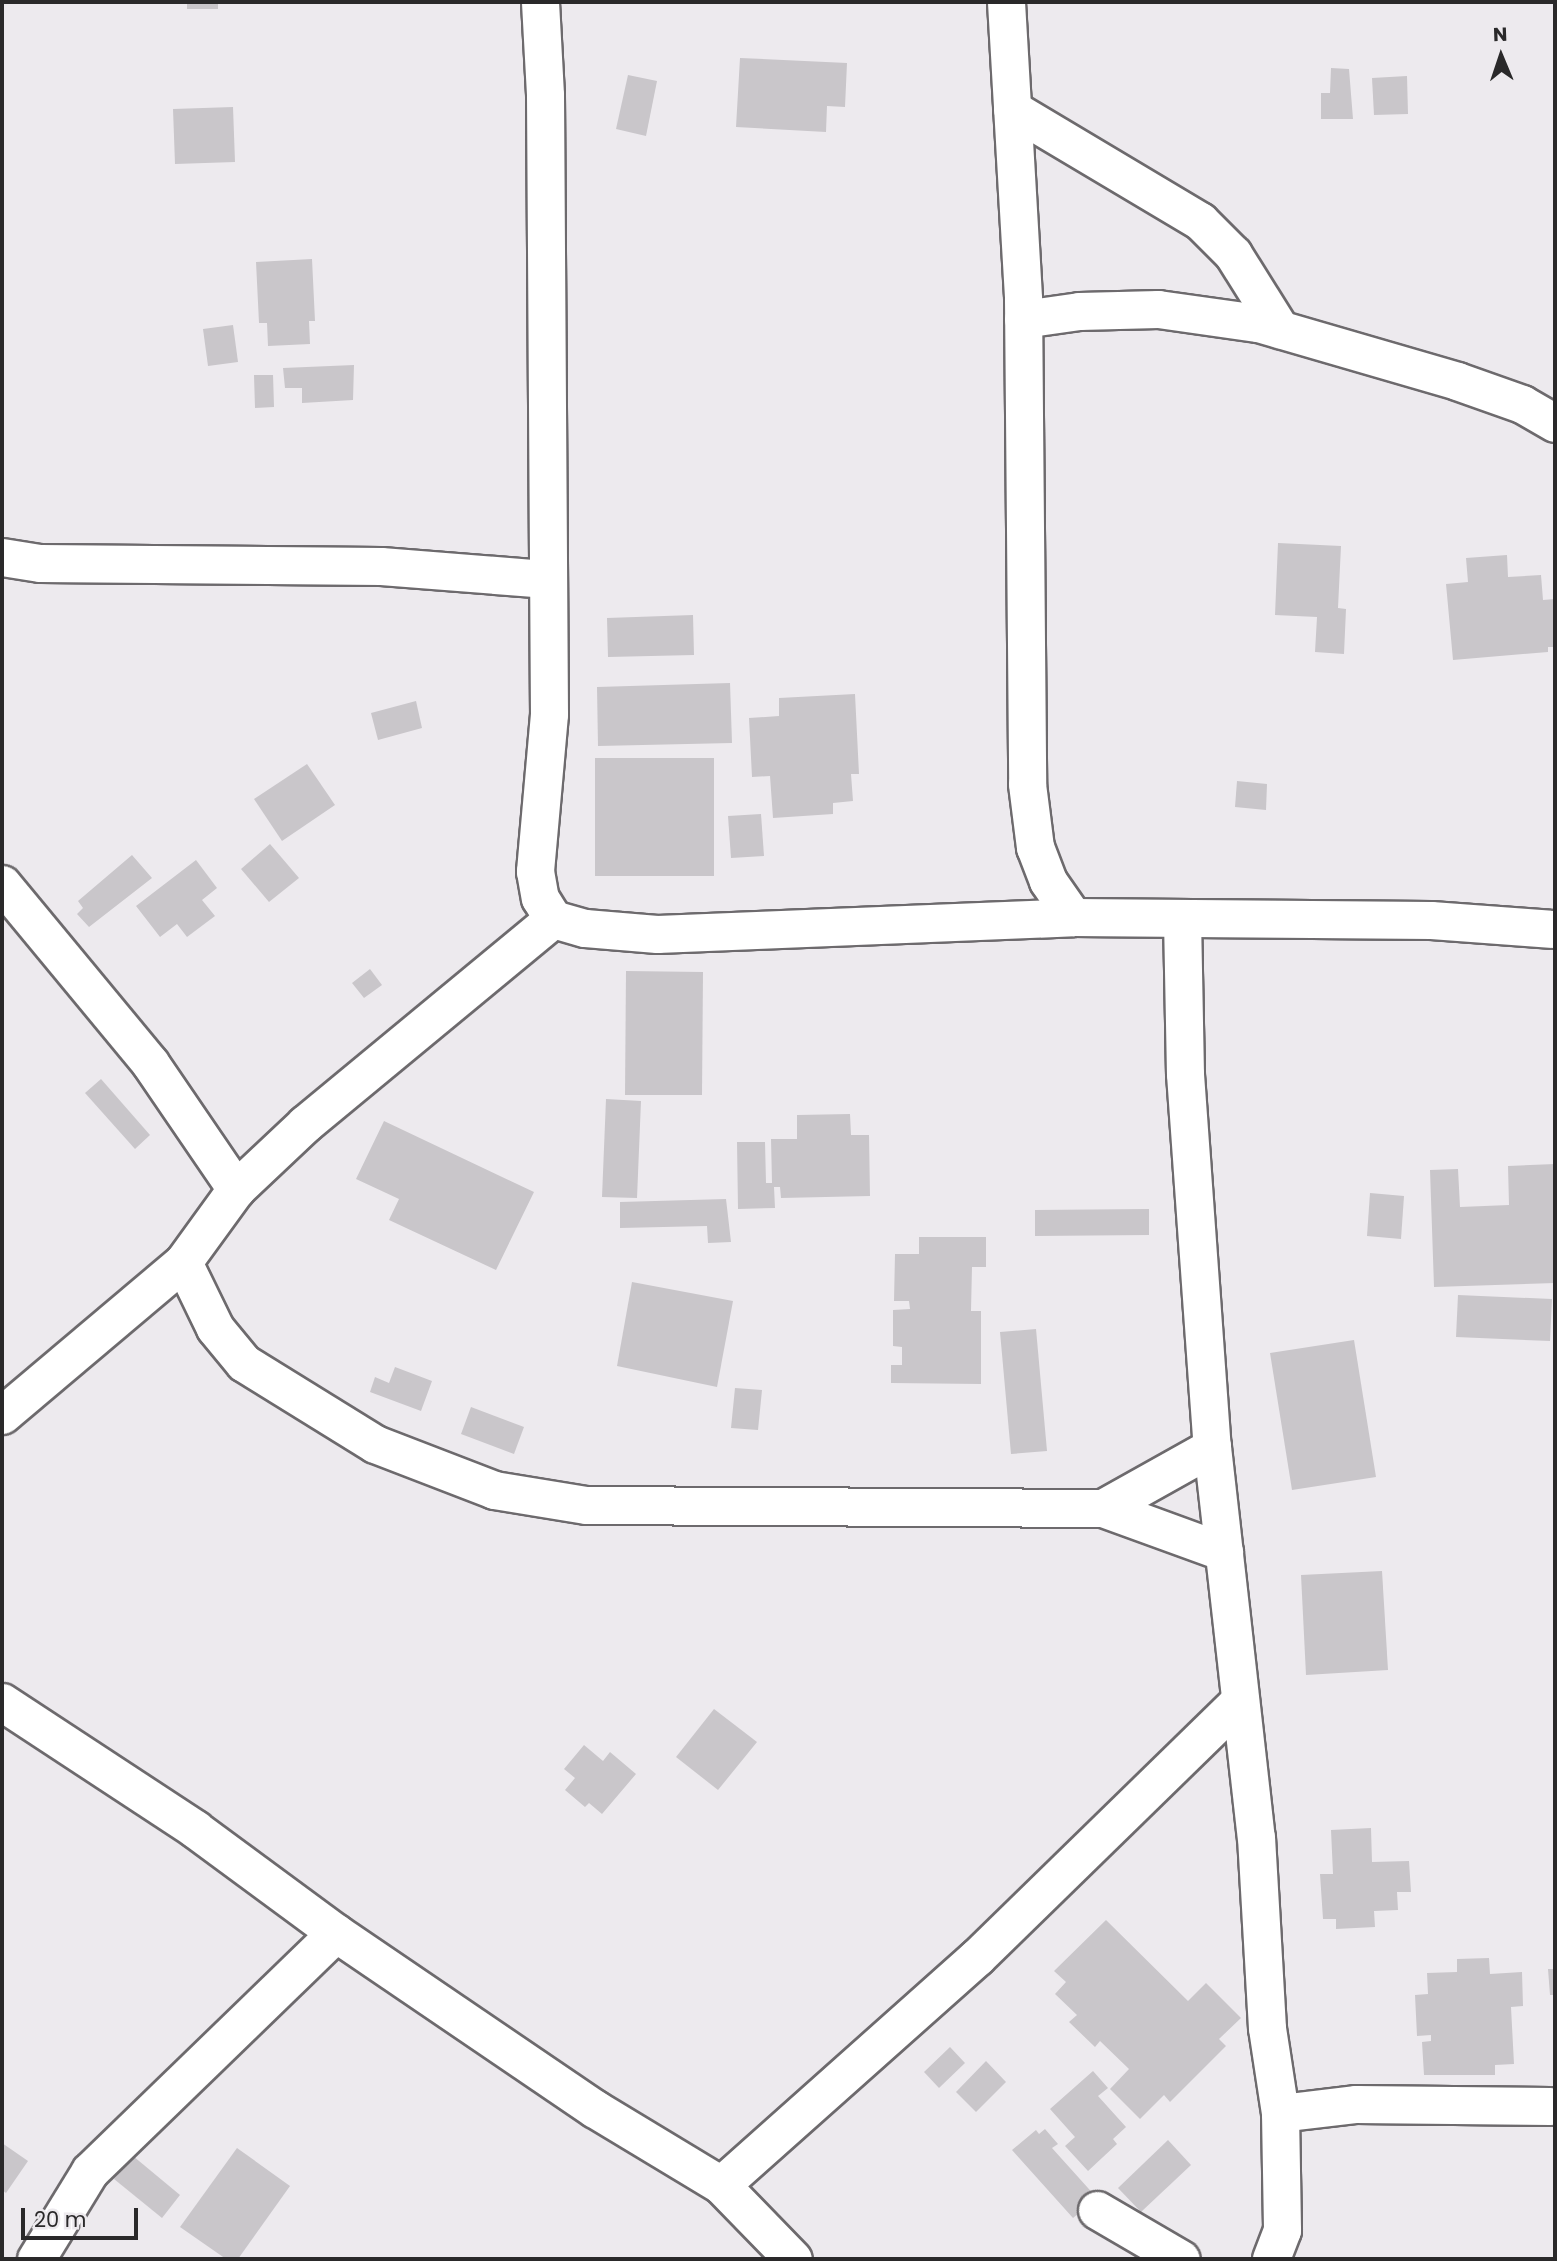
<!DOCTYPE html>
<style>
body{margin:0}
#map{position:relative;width:1557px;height:2261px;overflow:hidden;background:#edeaee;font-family:Poppins,sans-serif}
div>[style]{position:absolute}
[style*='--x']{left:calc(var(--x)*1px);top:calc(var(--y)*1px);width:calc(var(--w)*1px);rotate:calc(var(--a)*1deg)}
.building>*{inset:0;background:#c9c6ca}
.roads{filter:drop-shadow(2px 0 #6d6a6d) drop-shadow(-2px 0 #6d6a6d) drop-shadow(0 2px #6d6a6d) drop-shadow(0 -2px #6d6a6d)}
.street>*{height:37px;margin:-18.5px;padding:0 18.5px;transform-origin:18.5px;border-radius:18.5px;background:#fff}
span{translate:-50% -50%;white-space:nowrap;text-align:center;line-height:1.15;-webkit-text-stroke:6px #edeaee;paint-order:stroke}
.frame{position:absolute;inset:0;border:4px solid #2a292a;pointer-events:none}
.north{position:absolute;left:1466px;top:21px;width:70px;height:70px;-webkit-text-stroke:5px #edeaee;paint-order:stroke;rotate:358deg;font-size:19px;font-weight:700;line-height:28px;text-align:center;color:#2a292a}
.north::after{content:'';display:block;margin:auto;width:24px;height:32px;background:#2a292a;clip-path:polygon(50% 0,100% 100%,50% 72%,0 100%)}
.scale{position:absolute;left:21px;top:2208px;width:117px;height:32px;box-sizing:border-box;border:4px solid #2a292a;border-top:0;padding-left:9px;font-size:21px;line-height:24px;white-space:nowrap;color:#2a292a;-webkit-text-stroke:5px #edeaee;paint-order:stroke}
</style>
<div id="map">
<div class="building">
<i style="clip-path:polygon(187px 2px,218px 2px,218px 9px,187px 9px)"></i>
<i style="clip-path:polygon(740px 58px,847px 63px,845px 107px,827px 106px,826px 132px,736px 127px)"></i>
<i style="clip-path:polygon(1331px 68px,1349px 69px,1353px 119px,1321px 119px,1321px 93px,1330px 93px)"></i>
<i style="clip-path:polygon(628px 75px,657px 81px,646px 136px,616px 129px)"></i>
<i style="clip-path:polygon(1407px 76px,1408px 114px,1374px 115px,1372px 78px)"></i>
<i style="clip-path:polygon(233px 107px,235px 162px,175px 164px,173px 109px)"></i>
<i style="clip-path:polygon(312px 259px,315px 321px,309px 321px,310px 344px,268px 346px,267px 323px,259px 323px,256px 262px)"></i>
<i style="clip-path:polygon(233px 325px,238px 362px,208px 366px,203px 329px)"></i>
<i style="clip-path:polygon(354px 365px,353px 400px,302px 403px,302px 388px,285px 388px,283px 368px)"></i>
<i style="clip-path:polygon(254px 375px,273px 375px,274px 407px,255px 408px)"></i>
<i style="clip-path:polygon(1278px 543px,1341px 546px,1338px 608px,1346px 609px,1344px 654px,1315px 652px,1317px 617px,1275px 615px)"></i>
<i style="clip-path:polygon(1507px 555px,1508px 577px,1541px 575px,1543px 600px,1555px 599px,1555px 647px,1548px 647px,1548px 652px,1453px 660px,1446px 584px,1468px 582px,1466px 558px)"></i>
<i style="clip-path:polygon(693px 615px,694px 655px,608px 657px,607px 618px)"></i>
<i style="clip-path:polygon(730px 683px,732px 743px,598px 746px,597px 687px)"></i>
<i style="clip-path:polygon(855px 694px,859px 774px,851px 774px,853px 801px,833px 803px,833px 814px,773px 818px,770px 776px,752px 777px,749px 718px,779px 716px,779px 698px)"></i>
<i style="clip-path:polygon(416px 701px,422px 728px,378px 740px,371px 713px)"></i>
<i style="clip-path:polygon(595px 758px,714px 758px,714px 876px,595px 876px)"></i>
<i style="clip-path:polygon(307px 764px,335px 805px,282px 841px,254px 799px)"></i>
<i style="clip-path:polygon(1237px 781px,1267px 784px,1266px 810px,1235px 807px)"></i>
<i style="clip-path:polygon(761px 814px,764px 856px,731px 858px,728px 816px)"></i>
<i style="clip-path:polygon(270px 844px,299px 878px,269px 902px,241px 869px)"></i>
<i style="clip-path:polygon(132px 855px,152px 878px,89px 927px,77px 914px,83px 908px,78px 901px)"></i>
<i style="clip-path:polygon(196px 860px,217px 888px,202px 900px,215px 916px,187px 937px,177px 924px,160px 937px,136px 906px)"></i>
<i style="clip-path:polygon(370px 969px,382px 985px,364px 998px,352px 983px)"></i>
<i style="clip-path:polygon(626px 971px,703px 972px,702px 1095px,625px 1095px)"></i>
<i style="clip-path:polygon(101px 1079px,150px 1135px,135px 1149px,85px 1093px)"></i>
<i style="clip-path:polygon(606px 1099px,641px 1101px,637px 1198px,602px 1197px)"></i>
<i style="clip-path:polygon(850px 1114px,851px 1135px,869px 1135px,870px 1196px,781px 1198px,780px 1187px,774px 1187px,775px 1208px,738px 1209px,737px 1142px,765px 1142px,766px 1183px,772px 1183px,771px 1139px,797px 1139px,797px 1115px)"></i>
<i style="clip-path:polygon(384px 1121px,534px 1192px,496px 1270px,389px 1220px,399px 1199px,356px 1179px)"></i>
<i style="clip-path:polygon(1555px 1164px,1555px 1283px,1434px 1287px,1430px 1170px,1458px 1169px,1460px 1207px,1509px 1205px,1508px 1166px)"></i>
<i style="clip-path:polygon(1370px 1193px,1404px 1196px,1401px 1239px,1367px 1236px)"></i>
<i style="clip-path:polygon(726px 1199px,731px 1242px,708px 1243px,707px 1226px,620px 1228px,620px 1202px)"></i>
<i style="clip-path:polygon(1149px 1209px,1149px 1235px,1035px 1236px,1035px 1210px)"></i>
<i style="clip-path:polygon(919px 1237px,986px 1237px,986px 1267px,972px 1267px,971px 1311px,981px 1311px,981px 1384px,891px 1383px,891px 1365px,902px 1365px,902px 1347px,893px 1346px,893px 1310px,910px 1309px,909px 1301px,894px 1301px,895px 1254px,919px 1254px)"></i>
<i style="clip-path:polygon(632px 1282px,733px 1301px,717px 1387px,617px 1366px)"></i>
<i style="clip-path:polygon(1458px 1295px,1552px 1299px,1550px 1341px,1456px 1337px)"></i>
<i style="clip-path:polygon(1036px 1329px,1047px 1451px,1011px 1454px,1000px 1332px)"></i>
<i style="clip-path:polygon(1354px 1340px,1376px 1477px,1292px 1490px,1270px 1353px)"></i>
<i style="clip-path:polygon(395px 1367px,432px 1381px,421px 1411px,370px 1392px,375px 1377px,389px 1383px)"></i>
<i style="clip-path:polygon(735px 1388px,762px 1390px,758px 1430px,731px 1428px)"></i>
<i style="clip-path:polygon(471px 1407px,524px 1427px,514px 1454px,461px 1434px)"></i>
<i style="clip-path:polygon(1382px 1571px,1388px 1670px,1306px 1675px,1301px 1575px)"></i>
<i style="clip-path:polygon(714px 1709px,757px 1742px,718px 1790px,676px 1757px)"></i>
<i style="clip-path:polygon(584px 1745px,603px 1761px,610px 1752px,636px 1774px,602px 1814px,589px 1803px,585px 1807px,565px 1790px,575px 1778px,564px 1769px)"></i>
<i style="clip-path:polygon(1371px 1828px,1372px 1862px,1409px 1861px,1411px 1892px,1397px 1892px,1398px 1910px,1374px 1911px,1375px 1927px,1336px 1929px,1336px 1919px,1323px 1919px,1320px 1874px,1333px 1874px,1331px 1830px)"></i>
<i style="clip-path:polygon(1106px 1920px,1188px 2001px,1206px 1983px,1241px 2018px,1219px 2039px,1226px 2046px,1170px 2102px,1164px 2095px,1140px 2119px,1110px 2089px,1129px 2069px,1100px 2041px,1095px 2047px,1069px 2022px,1077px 2015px,1055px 1994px,1066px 1982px,1054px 1971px)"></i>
<i style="clip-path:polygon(1489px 1958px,1490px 1974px,1522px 1972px,1523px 2006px,1511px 2007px,1514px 2064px,1495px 2065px,1495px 2075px,1424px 2075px,1422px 2042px,1431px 2041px,1431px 2035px,1417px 2036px,1415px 1995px,1428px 1994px,1427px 1973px,1457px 1972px,1457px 1959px)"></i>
<i style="clip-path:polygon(1548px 1969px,1555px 1969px,1555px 1995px,1550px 1995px)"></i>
<i style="clip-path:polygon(950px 2047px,965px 2063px,939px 2088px,924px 2072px)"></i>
<i style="clip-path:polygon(986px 2061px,1006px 2082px,976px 2112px,956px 2092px)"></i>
<i style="clip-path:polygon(1093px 2071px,1108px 2088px,1098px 2096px,1126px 2127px,1113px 2139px,1117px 2144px,1088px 2171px,1065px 2146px,1075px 2137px,1050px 2109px)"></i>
<i style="clip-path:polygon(1045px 2129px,1058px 2144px,1052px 2148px,1097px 2198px,1073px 2218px,1012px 2150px,1036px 2130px,1039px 2134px)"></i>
<i style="clip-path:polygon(1168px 2140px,1191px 2165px,1141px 2212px,1118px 2188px)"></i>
<i style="clip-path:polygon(2px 2143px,28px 2161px,6px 2193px,2px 2190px)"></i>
<i style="clip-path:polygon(237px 2148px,290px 2186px,238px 2259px,226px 2259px,180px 2227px)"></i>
<i style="clip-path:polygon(133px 2156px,180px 2195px,162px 2218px,114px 2179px)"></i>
</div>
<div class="roads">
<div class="street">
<i style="--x:540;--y:2;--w:93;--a:86.9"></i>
<i style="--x:545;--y:95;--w:619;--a:89.63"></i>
<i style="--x:549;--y:714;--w:158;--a:95.1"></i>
<i style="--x:535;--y:871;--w:27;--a:80"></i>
<i style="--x:540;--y:898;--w:25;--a:58"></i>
<i style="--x:553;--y:919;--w:33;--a:16"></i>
<i style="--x:585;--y:928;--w:72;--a:4.8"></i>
<i style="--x:657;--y:934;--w:416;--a:-2.3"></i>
<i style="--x:1073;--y:917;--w:358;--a:0.5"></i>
<i style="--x:1431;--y:920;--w:124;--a:4.2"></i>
<i style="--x:1006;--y:2;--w:297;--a:86.7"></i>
<i style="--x:1023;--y:299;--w:485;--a:89.5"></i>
<i style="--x:1027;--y:784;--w:64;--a:82.8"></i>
<i style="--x:1035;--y:847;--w:36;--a:69"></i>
<i style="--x:1048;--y:881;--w:44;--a:55.2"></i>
<i style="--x:1012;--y:109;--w:219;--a:30.8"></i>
<i style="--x:1200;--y:221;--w:47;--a:45"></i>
<i style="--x:1233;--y:254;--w:89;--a:57.9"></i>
<i style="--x:1023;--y:319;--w:57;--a:-8.1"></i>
<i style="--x:1079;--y:311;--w:79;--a:-1.5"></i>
<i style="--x:1158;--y:309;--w:101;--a:8"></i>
<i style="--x:1258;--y:323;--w:207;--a:16.2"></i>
<i style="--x:1457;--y:381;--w:69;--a:19.5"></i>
<i style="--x:1522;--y:404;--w:38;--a:30"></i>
<i style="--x:2;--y:557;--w:38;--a:9"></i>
<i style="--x:40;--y:563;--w:341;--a:0.5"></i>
<i style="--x:381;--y:566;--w:167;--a:4.5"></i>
<i style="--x:2;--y:884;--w:232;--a:50.4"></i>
<i style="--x:150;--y:1063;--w:153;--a:55.7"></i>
<i style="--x:1182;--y:918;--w:156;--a:88.9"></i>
<i style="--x:1185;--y:1074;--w:374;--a:85.9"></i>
<i style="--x:1212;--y:1447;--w:392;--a:83.6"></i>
<i style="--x:1256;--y:1837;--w:191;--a:86.7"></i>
<i style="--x:1267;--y:2028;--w:86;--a:81.3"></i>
<i style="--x:1280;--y:2113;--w:117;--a:89"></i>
<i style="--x:1282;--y:2230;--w:31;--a:111"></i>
<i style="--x:183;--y:1262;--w:73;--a:64.1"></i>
<i style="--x:215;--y:1328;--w:45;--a:50.4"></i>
<i style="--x:244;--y:1363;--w:154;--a:31.7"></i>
<i style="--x:375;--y:1444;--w:128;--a:21.1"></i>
<i style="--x:494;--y:1490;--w:93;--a:9.3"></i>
<i style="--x:586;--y:1505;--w:517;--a:0.33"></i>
<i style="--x:1103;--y:1508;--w:125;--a:-29.2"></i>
<i style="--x:2;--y:1415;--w:237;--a:-40.2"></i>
<i style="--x:183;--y:1262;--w:90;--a:-54"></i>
<i style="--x:236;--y:1189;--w:95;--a:-43.3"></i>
<i style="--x:305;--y:1124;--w:322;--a:-39.6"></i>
<i style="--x:1103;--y:1508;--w:129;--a:20"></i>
<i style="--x:2;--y:1702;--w:231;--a:33.3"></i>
<i style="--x:195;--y:1829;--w:175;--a:36.4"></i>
<i style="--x:336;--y:1933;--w:313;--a:34.2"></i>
<i style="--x:595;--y:2109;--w:147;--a:31.1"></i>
<i style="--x:721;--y:2185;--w:103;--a:45.8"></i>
<i style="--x:1280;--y:2113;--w:77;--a:-6.8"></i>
<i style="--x:1356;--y:2104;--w:194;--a:0.6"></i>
<i style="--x:721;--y:2185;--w:343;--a:-41.7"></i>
<i style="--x:977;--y:1957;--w:365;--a:-44.3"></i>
<i style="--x:1097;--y:2210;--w:97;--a:30.3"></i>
<i style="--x:36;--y:2259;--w:103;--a:-58.5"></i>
<i style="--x:90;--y:2171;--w:342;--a:-44.1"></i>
</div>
</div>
<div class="frame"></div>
<div class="north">N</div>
<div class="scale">20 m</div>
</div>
